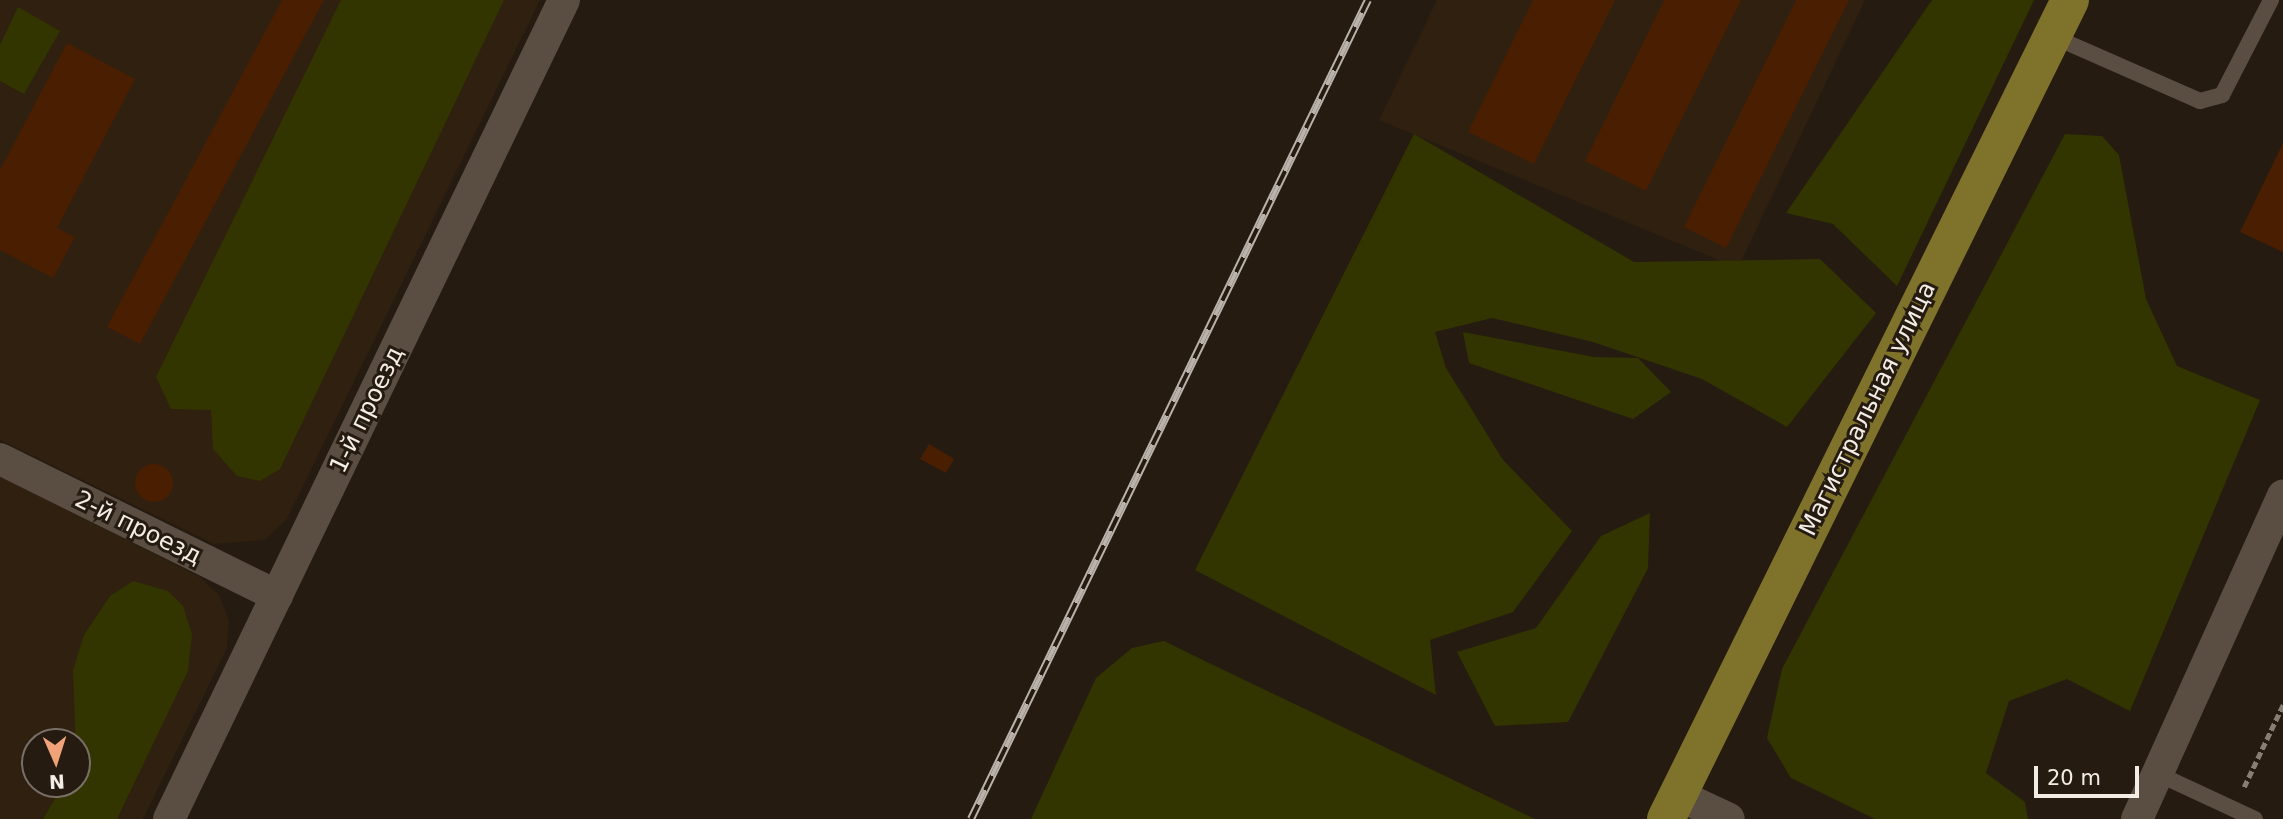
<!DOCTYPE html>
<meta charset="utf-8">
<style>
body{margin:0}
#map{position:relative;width:2283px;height:819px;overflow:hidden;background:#251b10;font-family:"DejaVu Sans",sans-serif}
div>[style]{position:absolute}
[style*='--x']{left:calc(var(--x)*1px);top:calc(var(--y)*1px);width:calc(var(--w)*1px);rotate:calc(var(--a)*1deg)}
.built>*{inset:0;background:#2f2010}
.green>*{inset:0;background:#323500}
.building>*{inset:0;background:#4a1e00}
.round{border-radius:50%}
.path>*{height:4.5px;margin-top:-2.25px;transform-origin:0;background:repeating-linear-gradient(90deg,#877f76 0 7px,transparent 0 10.5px)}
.service>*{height:16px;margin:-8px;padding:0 8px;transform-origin:8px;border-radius:8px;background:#5a4d42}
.minor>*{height:32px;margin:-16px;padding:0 16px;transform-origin:16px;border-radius:16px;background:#5a4d42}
.primary>*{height:38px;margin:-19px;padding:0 19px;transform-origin:19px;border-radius:19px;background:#7f732c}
.rail>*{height:8px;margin-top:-4px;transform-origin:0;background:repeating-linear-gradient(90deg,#251b10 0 16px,#bbb3ab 0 32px);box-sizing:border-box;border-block:2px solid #bbb3ab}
span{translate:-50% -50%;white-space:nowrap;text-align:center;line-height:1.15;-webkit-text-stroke:6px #251b10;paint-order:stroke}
.street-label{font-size:24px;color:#f4ede6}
.north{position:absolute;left:21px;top:728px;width:70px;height:70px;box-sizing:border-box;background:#251b10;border:2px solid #786f66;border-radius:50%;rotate:177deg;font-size:19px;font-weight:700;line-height:28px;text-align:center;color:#f4ede6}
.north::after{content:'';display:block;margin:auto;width:24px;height:32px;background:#f0a278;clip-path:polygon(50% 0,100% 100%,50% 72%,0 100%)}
.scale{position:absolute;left:2034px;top:766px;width:105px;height:32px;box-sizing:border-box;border:4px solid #f4ede6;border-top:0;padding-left:9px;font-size:21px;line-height:24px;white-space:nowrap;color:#f4ede6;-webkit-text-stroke:5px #251b10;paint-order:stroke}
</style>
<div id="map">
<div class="built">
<i style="clip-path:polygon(0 0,540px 0,287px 519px,265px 540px,214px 544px,0 440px)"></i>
<i style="clip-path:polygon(1437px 0,1865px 0,1738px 268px,1379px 120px)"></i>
<i style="clip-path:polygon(evenodd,0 476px,200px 577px,219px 595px,229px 620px,227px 648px,143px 819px,0 819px,0 476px,35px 742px,77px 742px,77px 784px,35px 784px,35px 742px)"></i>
</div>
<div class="green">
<i style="clip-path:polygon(341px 0,504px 0,280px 469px,260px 481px,237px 476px,213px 449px,211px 410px,171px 409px,156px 377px)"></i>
<i style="clip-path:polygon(1932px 0,2034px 0,1897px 286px,1833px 224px,1786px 213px)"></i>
<i style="clip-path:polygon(18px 7px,60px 31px,24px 94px,0 81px,0 45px)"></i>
<i style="clip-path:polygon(1414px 134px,1634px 262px,1820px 259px,1876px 313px,1787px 427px,1702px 379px,1593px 342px,1492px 318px,1435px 332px,1446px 368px,1503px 460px,1572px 531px,1513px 612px,1430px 640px,1436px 695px,1195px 570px)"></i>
<i style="clip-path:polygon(2065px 134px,2102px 136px,2119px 155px,2146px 299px,2177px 366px,2260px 400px,2130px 711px,2067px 679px,2009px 701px,1986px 773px,2025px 802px,2028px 819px,1875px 819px,1791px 778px,1767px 738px,1782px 669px)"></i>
<i style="clip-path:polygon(1463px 332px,1594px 357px,1638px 358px,1671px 392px,1633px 419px,1469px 363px)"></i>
<i style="clip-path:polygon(1650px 513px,1648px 568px,1568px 722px,1495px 726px,1457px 652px,1536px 628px,1601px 536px)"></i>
<i style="clip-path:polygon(133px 581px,168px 591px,183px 606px,192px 634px,188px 671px,117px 819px,43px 819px,64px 784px,77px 784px,73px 670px,84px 635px,110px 596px)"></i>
<i style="clip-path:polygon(1164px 641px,1209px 663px,1535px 819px,1031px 819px,1096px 678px,1132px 648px)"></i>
</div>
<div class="building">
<i style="clip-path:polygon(282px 0,324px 0,140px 344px,107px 327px)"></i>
<i style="clip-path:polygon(1533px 0,1615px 0,1534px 164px,1468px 132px)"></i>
<i style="clip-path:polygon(1664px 0,1741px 0,1646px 191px,1585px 161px)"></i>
<i style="clip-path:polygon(1796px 0,1849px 0,1726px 248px,1684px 227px)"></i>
<i style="clip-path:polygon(67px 43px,135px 79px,57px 228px,75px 237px,53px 278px,0 250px,0 170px)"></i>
<i style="clip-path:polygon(2283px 143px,2283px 252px,2240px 232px)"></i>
<i style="clip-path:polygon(929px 444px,954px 459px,946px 473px,920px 459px)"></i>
<i class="round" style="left:135px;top:464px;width:38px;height:38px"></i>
</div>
<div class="path">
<i style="--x:2244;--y:787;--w:91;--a:-64.6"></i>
</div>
<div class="service">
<i style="--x:2052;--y:36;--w:162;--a:23.7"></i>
<i style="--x:2200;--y:101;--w:23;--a:-15"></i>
<i style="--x:2222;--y:95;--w:107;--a:-62.7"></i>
<i style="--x:2156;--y:773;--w:109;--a:24.9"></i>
</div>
<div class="minor">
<i style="--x:0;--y:459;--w:309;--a:26.3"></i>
<i style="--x:1678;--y:795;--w:56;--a:25.2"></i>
<i style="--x:169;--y:819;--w:909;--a:-64.25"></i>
<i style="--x:2137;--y:819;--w:355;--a:-65.7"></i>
</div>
<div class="primary">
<i style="--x:1666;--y:819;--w:913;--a:-63.74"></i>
</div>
<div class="rail">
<i style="--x:971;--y:819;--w:910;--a:-64.14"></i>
</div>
<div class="street-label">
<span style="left:1868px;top:409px;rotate:-64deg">Магистральная улица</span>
<span style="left:367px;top:410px;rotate:-64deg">1-й проезд</span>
<span style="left:138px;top:528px;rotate:26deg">2-й проезд</span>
</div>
<div class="north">N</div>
<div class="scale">20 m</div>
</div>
